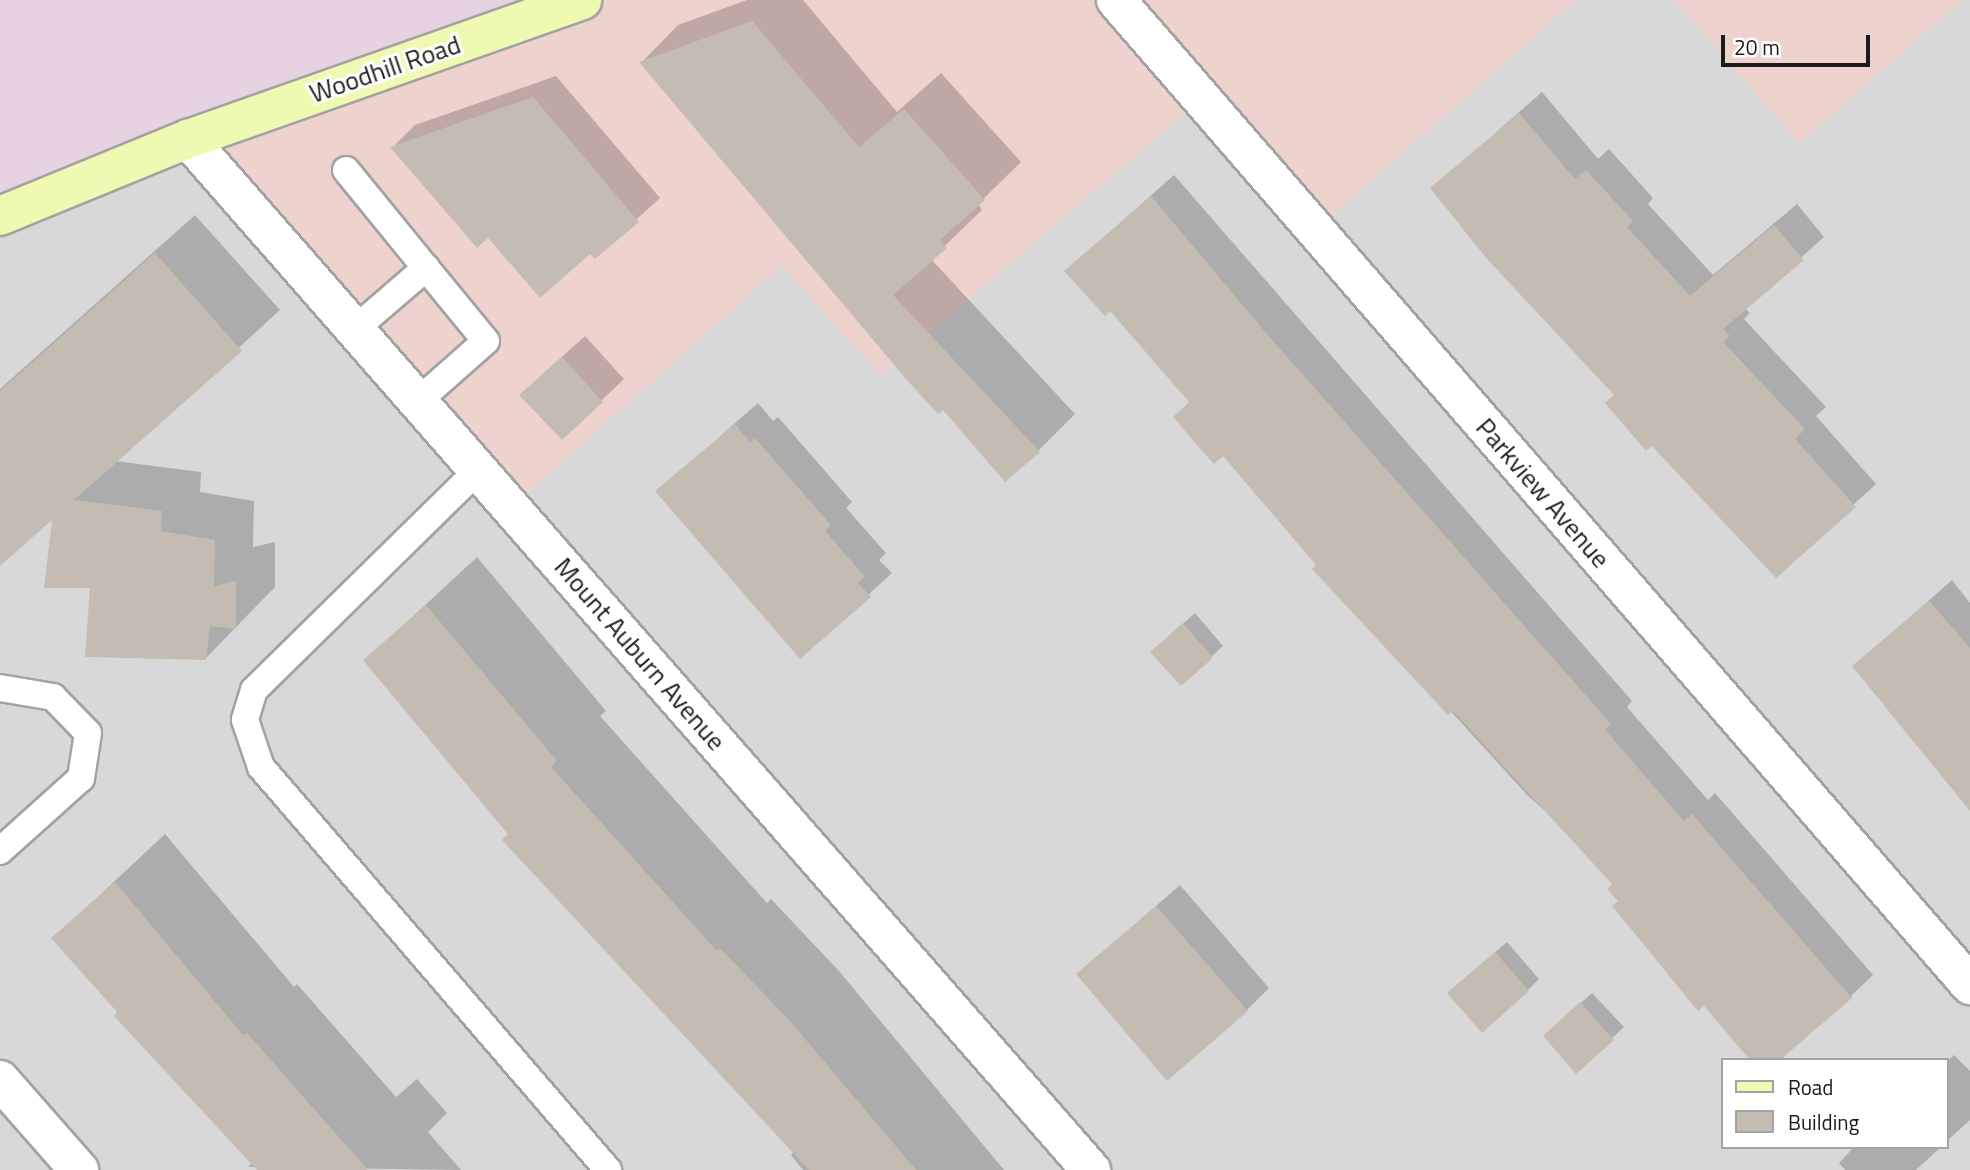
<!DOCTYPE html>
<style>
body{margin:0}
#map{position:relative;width:1970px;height:1170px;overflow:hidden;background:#ede9e0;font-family:"Titillium Web",sans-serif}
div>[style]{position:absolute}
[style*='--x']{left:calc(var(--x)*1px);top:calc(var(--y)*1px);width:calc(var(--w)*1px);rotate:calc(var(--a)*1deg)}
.residential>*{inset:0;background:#d9d8d8}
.commercial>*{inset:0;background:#eed2ce}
.industrial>*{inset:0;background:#e6d2e1}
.shadow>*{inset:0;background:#0003}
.building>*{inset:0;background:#c4bcb3}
.roads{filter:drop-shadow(2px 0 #a2a2a2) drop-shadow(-2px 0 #a2a2a2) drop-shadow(0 2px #a2a2a2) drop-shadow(0 -2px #a2a2a2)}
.service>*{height:26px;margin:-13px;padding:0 13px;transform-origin:13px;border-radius:13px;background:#fff}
.minor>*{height:38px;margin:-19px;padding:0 19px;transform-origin:19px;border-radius:19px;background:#fff}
.secondary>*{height:38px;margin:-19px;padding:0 19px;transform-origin:19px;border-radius:19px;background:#f0f9b2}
span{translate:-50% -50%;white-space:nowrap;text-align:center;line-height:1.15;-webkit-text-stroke:6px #fff;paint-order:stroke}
.street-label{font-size:26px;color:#1b1b1b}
.legend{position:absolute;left:1721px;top:1058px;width:228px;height:91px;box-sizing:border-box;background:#fff;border:2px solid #a4a4a4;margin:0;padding:9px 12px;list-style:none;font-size:21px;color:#1b1b1b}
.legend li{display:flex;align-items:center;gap:14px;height:35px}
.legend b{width:35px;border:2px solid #a4a4a4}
.scale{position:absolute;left:1721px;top:35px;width:149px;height:32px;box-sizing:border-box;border:4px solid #1b1b1b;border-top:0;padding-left:9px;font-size:21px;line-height:24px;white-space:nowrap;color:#1b1b1b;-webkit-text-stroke:5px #fff;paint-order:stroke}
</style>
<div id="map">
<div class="residential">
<i style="clip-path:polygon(evenodd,1576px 0,1674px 0,1799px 143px,1963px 0,1970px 0,1970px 1170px,0 1170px,0 216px,188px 139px,511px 508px,782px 265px,881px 374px,1202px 99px,1316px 230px,1576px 0,1723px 1060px,1947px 1060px,1947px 1147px,1723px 1147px,1723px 1060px)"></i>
</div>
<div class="commercial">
<i style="clip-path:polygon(582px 0,1576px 0,1316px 230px,1202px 99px,880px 375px,782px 266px,511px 508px,188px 139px)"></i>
<i style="clip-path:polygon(1674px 0,1963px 0,1799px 143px)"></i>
</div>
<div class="industrial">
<i style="clip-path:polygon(0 0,582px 0,0 216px)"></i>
</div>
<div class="shadow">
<i style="clip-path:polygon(747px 0,803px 0,897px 112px,941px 73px,1021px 162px,978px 204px,982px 210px,931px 259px,1075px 414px,1038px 451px,642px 62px,678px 25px)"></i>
<i style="clip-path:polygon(556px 76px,660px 198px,595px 257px,393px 147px,415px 125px)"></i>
<i style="clip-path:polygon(1542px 92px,1598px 159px,1609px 149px,1653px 198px,1648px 204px,1713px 275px,1797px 204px,1824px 237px,1745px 308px,1750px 313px,1744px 319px,1826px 407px,1816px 416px,1876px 484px,1776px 576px,1433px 188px)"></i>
<i style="clip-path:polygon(1174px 175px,1632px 701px,1627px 707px,1708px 800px,1715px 793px,1873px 975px,1850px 997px,1620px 901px,1614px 884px,1564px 827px,1528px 796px,1318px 565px,1224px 454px,1191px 401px,1111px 309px,1066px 271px)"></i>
<i style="clip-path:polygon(195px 215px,280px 310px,115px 461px,201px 472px,200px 492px,254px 501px,253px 547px,275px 542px,275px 587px,206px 658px,92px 587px,54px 515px,0 564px,0 389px)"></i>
<i style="clip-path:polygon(585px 336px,624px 379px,562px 438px,544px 373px)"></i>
<i style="clip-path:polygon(758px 403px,773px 421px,778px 417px,852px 502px,846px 508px,886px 553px,879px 560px,892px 573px,800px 657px,658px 491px)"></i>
<i style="clip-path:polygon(477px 557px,606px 711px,600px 716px,767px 903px,771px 899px,839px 971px,1004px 1170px,803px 1170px,791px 1155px,794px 1151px,504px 840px,510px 833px,366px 660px)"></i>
<i style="clip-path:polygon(1952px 580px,1970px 603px,1970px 770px,1855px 666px)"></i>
<i style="clip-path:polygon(1195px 613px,1223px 646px,1181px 684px,1164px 641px)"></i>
<i style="clip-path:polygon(165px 834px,294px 987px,297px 984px,396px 1097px,417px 1079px,447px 1113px,428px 1132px,461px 1170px,248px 1167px,252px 1163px,54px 938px)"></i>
<i style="clip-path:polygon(1180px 885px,1269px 988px,1247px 1010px,1078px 974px)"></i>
<i style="clip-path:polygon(1507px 942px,1539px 979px,1528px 990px,1461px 982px)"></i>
<i style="clip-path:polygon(1592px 993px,1624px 1027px,1576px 1071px,1556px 1025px)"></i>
<i style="clip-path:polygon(1954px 1055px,1970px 1071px,1970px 1120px,1947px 1141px,1947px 1061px)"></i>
<i style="clip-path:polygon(1854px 1147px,1941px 1147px,1916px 1170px,1845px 1170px,1839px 1163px)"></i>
</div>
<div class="building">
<i style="clip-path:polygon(752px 21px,859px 147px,904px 109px,985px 200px,940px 240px,947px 248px,893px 295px,1040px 452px,1005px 482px,943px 410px,938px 414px,906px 379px,639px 62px)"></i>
<i style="clip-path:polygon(533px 97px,639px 222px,595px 259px,590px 254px,540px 298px,488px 238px,477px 248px,390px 147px)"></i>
<i style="clip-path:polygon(1519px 113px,1575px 179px,1586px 170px,1633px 221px,1627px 227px,1690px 296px,1774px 225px,1804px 260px,1723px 329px,1730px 336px,1723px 342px,1805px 429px,1795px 439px,1856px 507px,1776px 578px,1652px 446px,1646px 451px,1605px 403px,1614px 395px,1487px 259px,1430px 188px)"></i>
<i style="clip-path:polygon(1151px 196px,1266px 333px,1611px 724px,1605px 730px,1684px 821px,1692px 814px,1852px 998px,1780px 1060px,1750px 1060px,1704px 1006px,1698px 1011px,1612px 906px,1618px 901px,1607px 889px,1612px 884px,1453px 711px,1448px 715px,1312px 569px,1316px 565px,1223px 456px,1214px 464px,1197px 445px,1173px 417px,1189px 402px,1110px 311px,1105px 316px,1064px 271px)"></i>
<i style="clip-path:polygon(155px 253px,242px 351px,74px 500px,162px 511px,161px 531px,215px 540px,214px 586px,236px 581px,236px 629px,210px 626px,206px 660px,85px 657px,90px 588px,44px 588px,52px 520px,0 566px,0 391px)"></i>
<i style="clip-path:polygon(562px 357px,603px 402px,562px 440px,519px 395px)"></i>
<i style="clip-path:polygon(735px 424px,750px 442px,755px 438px,831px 525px,825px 531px,865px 577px,858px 583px,871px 597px,800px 659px,655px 491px)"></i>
<i style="clip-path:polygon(1929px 601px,1970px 648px,1970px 811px,1852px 666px)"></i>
<i style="clip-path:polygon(426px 605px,557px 761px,551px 767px,717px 951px,720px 948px,789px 1020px,916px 1170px,809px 1170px,502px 840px,508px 834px,363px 660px)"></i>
<i style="clip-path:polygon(1183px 623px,1213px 658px,1181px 686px,1150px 652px)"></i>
<i style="clip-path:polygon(115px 882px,243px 1035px,247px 1033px,368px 1170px,257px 1170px,114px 1016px,117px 1012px,51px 938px)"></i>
<i style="clip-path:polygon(1156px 906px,1248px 1011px,1167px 1081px,1076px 974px)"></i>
<i style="clip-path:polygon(1495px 952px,1529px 991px,1482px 1033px,1447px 993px)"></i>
<i style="clip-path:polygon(1580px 1002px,1614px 1040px,1576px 1074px,1543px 1036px)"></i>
</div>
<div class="roads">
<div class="service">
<i style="--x:346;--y:170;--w:127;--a:50.8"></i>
<i style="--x:355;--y:329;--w:94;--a:-40.7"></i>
<i style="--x:426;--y:268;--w:94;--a:50.6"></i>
<i style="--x:486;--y:341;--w:91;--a:138.6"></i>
<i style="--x:478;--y:470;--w:314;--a:135.5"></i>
<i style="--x:254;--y:690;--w:31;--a:107"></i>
<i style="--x:245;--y:720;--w:50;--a:71.2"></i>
<i style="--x:261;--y:767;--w:532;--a:49.27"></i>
<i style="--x:0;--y:688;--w:54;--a:9.6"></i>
<i style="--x:53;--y:697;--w:50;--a:45.8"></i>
<i style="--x:88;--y:733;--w:46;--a:98.8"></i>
<i style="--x:81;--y:778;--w:109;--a:138"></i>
</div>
<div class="minor">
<i style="--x:1116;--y:0;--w:1304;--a:49.07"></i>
<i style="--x:188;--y:139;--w:1371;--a:48.79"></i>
<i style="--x:0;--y:1080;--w:120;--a:48.7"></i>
</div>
<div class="secondary">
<i style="--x:0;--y:216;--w:203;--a:-22.3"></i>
<i style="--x:188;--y:139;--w:418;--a:-19.4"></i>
</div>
</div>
<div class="street-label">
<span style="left:385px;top:69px;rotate:-19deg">Woodhill Road</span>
<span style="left:1543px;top:493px;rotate:49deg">Parkview Avenue</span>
<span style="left:640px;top:654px;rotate:49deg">Mount Auburn Avenue</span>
</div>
<ul class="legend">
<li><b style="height:9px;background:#f0f9b2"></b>Road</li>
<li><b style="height:19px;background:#c4bcb3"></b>Building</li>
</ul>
<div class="scale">20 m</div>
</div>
